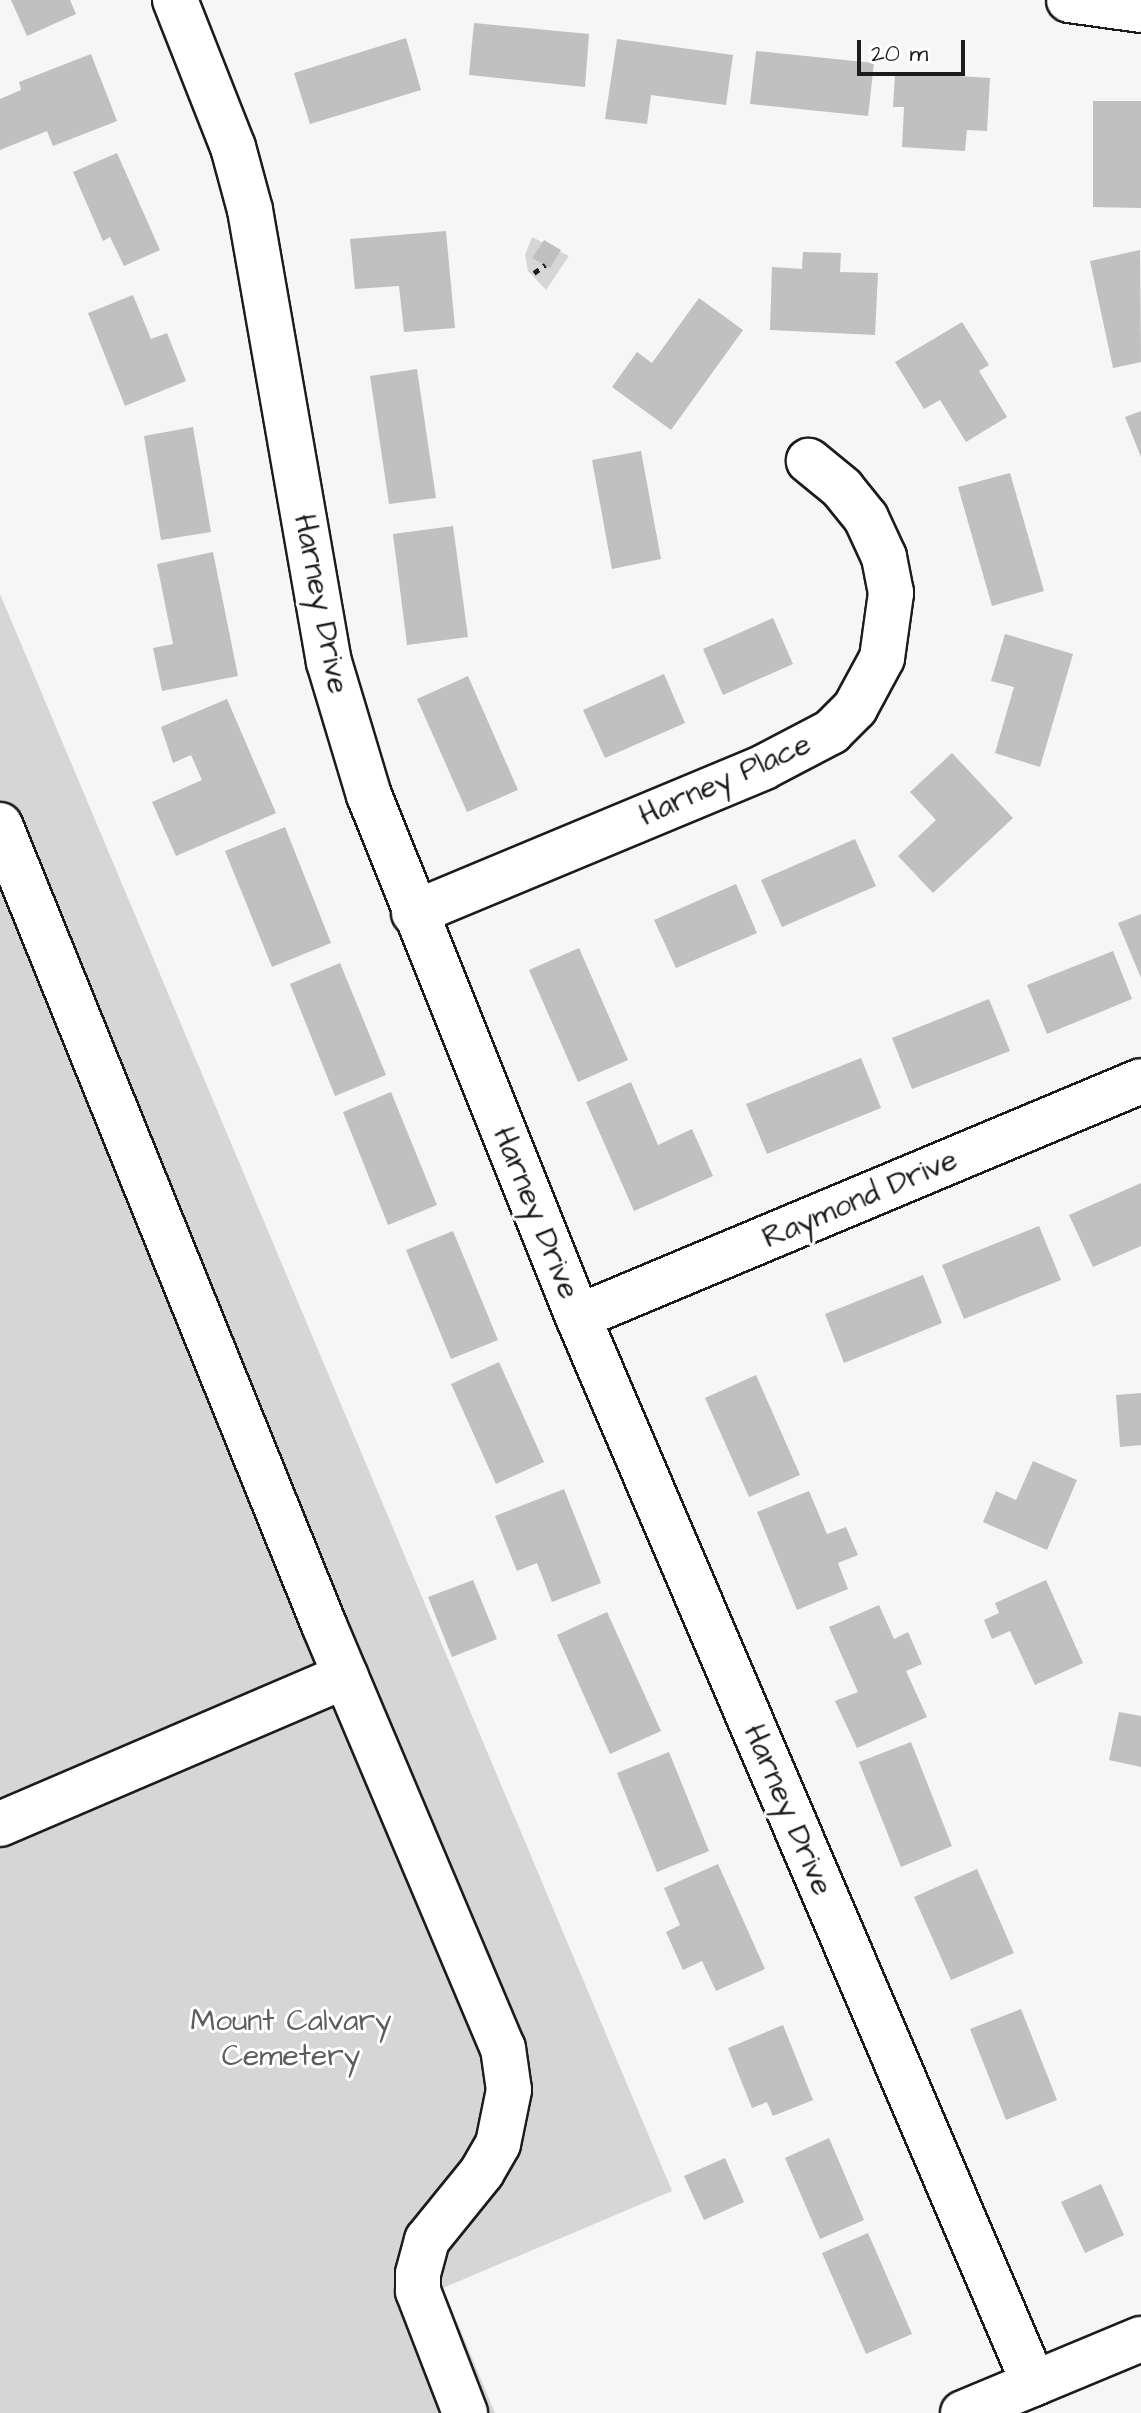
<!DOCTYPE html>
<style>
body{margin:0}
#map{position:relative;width:1141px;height:2413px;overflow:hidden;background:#f6f6f6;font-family:"Architects Daughter",sans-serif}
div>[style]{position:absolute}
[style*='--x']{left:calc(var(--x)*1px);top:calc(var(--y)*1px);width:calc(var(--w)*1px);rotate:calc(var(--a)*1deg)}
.green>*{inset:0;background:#d6d6d6}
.building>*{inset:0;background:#c0c0c0}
.path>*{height:5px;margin-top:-2.5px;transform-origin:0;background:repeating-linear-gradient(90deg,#1c1c1c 0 6px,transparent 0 12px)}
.roads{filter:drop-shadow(2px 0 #1c1c1c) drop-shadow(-2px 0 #1c1c1c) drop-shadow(0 2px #1c1c1c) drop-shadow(0 -2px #1c1c1c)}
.minor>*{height:44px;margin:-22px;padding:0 22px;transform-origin:22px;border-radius:22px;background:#fff}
.major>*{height:44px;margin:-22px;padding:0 22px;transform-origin:22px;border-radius:22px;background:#fff}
span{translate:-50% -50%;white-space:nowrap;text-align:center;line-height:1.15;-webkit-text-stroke:6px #fff;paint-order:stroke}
.street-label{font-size:30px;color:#1c1c1c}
.park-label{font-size:30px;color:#5d5d5d}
.scale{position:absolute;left:857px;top:40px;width:108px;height:36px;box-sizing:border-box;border:4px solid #1c1c1c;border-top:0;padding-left:10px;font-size:24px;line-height:28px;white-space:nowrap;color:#1c1c1c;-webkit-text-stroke:6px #fff;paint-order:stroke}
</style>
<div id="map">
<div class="green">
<i style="clip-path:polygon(532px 237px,569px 256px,546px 290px,528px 271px,525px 255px)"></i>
<i style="clip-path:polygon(0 594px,672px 2191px,443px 2288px,495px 2413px,0 2413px)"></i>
</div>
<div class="building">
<i style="clip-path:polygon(11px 0,70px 0,76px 14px,27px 36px)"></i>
<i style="clip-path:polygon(474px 23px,589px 34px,585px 87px,469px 75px)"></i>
<i style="clip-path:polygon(406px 38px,421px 90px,310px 124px,294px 73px)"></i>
<i style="clip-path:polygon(617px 39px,733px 55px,726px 105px,651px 95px,647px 124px,605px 119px)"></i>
<i style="clip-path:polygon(756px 51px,874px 63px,868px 116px,750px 104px)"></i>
<i style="clip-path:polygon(91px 54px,117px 121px,53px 146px,47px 131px,0 150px,0 99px,21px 90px,19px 82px)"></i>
<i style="clip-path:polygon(895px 72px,990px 78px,987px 131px,967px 130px,965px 151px,902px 147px,904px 107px,893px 107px)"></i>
<i style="clip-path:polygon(1093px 101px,1141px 101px,1141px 208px,1093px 207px)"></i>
<i style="clip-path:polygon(117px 153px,160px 250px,124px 266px,110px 237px,103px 241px,73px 172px)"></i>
<i style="clip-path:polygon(446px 231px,455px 328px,404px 332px,399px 286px,355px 289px,350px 239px)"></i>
<i style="clip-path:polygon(544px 240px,561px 250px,550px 268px,532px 258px)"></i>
<i style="clip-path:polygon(1140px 250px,1141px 362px,1113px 368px,1090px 261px)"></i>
<i style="clip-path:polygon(803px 252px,841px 253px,840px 272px,878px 273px,875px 335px,770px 330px,772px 267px,802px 269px)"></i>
<i style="clip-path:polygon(133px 295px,151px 339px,167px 333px,186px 381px,125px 406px,88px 313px)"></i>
<i style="clip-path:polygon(699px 298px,743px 330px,671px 430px,612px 387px,637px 352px,652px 363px)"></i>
<i style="clip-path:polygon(962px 322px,989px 365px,979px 371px,1007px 417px,966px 442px,940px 400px,924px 409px,895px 362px)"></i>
<i style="clip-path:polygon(417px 369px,436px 498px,389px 504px,370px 376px)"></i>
<i style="clip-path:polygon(1141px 411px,1141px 457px,1125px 417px)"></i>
<i style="clip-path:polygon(193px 427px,211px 532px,161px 540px,144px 436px)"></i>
<i style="clip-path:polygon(641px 451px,661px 559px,612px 569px,592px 460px)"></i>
<i style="clip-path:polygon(1010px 473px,1044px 591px,992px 606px,958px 487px)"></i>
<i style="clip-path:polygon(453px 526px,468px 637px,407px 645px,393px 534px)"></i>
<i style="clip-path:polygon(213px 552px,238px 676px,162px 691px,153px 648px,173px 644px,157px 564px)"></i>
<i style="clip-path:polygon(773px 618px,793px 664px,723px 695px,703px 649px)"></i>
<i style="clip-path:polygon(1005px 634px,1073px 654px,1040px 767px,995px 753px,1014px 687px,991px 681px)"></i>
<i style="clip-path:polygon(664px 674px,685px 723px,605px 758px,583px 710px)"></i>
<i style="clip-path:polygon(468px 676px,518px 790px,467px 812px,417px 699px)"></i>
<i style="clip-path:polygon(227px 699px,276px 813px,176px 856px,152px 802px,202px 780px,191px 755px,173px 763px,161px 727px)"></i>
<i style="clip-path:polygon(952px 753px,1013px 818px,933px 893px,898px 856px,936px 820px,910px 792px)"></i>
<i style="clip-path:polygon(285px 827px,331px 943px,272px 967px,225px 851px)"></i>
<i style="clip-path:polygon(855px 839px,876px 886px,782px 927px,761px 880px)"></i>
<i style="clip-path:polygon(736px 884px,757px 933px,676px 968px,654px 920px)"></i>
<i style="clip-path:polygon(1141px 914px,1141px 978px,1118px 923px)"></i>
<i style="clip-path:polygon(579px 948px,628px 1060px,578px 1082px,529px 970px)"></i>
<i style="clip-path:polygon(1113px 951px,1132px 999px,1047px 1034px,1027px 985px)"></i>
<i style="clip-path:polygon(340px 963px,386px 1075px,335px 1096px,290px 984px)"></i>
<i style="clip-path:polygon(989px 999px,1010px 1051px,912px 1089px,892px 1038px)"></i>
<i style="clip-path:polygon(861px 1058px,881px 1108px,767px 1154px,746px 1104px)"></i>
<i style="clip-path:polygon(631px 1082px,658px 1145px,692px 1129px,713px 1176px,634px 1211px,586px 1102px)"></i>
<i style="clip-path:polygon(391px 1092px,437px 1205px,388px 1225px,343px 1112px)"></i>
<i style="clip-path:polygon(1141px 1183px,1141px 1246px,1093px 1267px,1069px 1215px)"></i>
<i style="clip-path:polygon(1039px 1226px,1061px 1280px,964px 1319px,942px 1265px)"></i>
<i style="clip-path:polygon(453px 1231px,498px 1340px,451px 1359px,406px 1250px)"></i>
<i style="clip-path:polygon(923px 1275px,942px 1323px,844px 1363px,825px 1314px)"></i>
<i style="clip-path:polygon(499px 1362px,544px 1462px,496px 1484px,451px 1384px)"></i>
<i style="clip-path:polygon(756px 1375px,800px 1475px,749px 1497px,705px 1398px)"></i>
<i style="clip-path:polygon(1141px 1393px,1141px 1445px,1120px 1447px,1116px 1395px)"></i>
<i style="clip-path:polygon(1033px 1461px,1077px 1480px,1047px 1550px,983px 1522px,996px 1491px,1016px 1500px)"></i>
<i style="clip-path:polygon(564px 1489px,601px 1583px,552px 1602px,537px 1563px,517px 1571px,495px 1516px)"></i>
<i style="clip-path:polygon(809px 1491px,827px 1534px,846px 1527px,858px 1555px,838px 1563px,848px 1589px,797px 1610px,757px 1512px)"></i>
<i style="clip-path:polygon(473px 1580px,497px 1639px,452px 1657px,428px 1597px)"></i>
<i style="clip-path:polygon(1046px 1580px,1083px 1663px,1035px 1685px,1010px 1631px,992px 1639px,984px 1620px,999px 1613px,995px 1603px)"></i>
<i style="clip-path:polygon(879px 1605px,894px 1639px,908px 1632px,922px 1664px,906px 1671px,927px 1717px,857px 1748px,835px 1701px,858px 1692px,829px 1627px)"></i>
<i style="clip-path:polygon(607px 1612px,661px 1731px,610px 1754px,557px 1635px)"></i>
<i style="clip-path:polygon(1119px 1712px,1141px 1716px,1141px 1767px,1109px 1760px)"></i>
<i style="clip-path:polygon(911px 1742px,952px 1846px,901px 1867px,859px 1762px)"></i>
<i style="clip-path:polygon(669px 1752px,709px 1851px,657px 1872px,617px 1773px)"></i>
<i style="clip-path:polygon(718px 1864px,765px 1969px,716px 1991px,702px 1961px,683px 1970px,666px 1932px,680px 1925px,664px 1888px)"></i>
<i style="clip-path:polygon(977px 1869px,1014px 1953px,951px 1980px,914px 1897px)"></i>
<i style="clip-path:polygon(1021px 2009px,1057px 2100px,1006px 2120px,970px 2029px)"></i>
<i style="clip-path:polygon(783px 2025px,813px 2100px,773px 2116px,767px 2102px,752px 2108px,728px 2048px)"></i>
<i style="clip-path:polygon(829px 2138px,864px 2220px,820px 2239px,785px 2158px)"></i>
<i style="clip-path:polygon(725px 2158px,744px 2202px,704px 2220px,684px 2176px)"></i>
<i style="clip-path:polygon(1101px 2184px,1124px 2235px,1085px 2253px,1061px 2202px)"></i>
<i style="clip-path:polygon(868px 2233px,912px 2334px,866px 2354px,822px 2253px)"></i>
</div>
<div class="path">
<i style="--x:534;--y:273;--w:14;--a:-36"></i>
</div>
<div class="roads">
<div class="minor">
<i style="--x:175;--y:0;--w:158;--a:68.5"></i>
<i style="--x:233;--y:147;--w:65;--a:74.9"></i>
<i style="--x:250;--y:210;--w:459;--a:80.1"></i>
<i style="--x:329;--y:662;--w:139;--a:73.3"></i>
<i style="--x:369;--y:795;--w:562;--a:68.18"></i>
<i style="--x:578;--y:1317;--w:1160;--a:66.86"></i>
<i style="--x:1069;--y:0;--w:73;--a:7.9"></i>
<i style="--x:0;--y:825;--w:863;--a:67.95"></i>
<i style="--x:324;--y:1625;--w:459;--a:67.1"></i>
<i style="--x:503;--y:2048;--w:42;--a:81.9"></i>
<i style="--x:509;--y:2090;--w:55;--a:101.5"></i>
<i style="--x:498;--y:2144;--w:32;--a:120"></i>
<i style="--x:482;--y:2172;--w:87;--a:129"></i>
<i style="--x:427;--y:2240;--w:35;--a:105"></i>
<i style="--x:418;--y:2274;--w:17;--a:90"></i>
<i style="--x:418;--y:2291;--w:131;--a:68.9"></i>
<i style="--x:414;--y:913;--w:379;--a:-22.6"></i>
<i style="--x:764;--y:767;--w:76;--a:-27.6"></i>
<i style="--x:831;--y:732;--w:34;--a:-45"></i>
<i style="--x:855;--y:708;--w:57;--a:-61.6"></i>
<i style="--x:882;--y:658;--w:66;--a:-82.1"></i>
<i style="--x:891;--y:593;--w:37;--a:-101"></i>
<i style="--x:884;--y:557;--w:43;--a:-114.8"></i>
<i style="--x:866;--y:518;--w:38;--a:-129"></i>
<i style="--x:842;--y:488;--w:43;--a:-140.7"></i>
<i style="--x:578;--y:1317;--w:610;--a:-22.74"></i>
<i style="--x:0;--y:1824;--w:376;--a:-23.2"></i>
</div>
<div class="major">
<i style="--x:963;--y:2413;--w:193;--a:-22.6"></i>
</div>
</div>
<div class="street-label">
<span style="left:321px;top:604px;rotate:79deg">Harney Drive</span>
<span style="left:725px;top:780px;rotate:-24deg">Harney Place</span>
<span style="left:860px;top:1199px;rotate:-23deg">Raymond Drive</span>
<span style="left:536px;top:1213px;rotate:68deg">Harney Drive</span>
<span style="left:788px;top:1810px;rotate:67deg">Harney Drive</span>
</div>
<div class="park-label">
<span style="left:291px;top:2038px">Mount Calvary<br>Cemetery</span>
</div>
<div class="scale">20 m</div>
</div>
